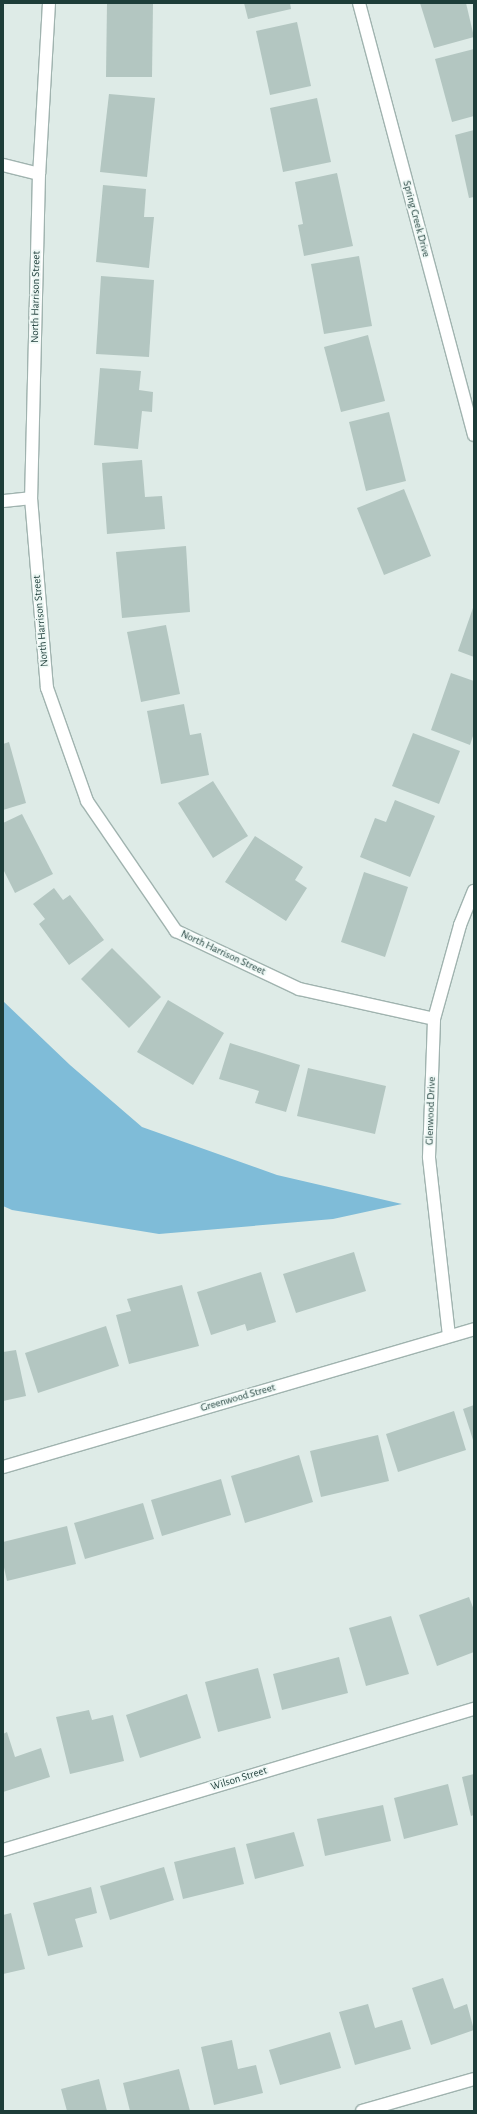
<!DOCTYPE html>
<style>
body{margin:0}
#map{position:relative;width:477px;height:2114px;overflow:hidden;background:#deebe7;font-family:"Alegreya Sans",sans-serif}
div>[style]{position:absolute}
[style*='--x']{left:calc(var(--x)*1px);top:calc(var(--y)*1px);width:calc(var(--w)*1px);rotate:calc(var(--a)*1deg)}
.water>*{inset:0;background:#7fbcd8}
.building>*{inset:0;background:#b3c6c1}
.roads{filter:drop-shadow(1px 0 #a0b3af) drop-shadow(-1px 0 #a0b3af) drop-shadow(0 1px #a0b3af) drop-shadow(0 -1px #a0b3af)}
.minor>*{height:12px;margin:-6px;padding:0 6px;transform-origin:6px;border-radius:6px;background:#fff}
span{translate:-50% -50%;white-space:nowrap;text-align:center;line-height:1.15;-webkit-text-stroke:3.5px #eef8f5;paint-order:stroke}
.street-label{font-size:11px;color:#1d3d39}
.frame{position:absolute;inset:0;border:4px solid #1d3d39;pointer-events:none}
</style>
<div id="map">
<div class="water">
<i style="clip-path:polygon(3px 1001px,70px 1065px,142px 1127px,277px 1175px,402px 1204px,333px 1219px,159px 1234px,12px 1210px,3px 1206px)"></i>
</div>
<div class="building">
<i style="clip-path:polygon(107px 3px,153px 3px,152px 77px,106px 77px)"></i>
<i style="clip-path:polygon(244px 3px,290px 3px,291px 9px,248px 19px)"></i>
<i style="clip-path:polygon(420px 3px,466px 3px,474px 37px,434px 48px)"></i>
<i style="clip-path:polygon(297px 22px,311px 86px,270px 95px,256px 31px)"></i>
<i style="clip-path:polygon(474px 49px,474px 116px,452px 122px,435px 59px)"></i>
<i style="clip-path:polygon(109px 94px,155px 98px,147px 177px,100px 172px)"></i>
<i style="clip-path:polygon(317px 98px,331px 162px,283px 172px,270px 108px)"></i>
<i style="clip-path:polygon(474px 130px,474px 197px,469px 198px,455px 135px)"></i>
<i style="clip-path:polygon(337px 173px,353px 246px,304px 256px,298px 225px,303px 224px,295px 182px)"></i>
<i style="clip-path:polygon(103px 185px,146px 189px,144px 217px,154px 217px,149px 268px,96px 262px)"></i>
<i style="clip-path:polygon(359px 256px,372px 326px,324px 334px,311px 264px)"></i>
<i style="clip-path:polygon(101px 276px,154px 280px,149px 357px,96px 354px)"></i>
<i style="clip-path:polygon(368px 335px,385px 401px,341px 412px,324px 347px)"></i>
<i style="clip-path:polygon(100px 368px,141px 371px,139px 390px,153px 392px,152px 412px,142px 411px,138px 449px,94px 445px)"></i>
<i style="clip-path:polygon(389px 412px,406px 481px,366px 491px,349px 422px)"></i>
<i style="clip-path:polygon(142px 460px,145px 497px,162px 496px,165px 529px,107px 534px,102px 463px)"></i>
<i style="clip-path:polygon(404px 489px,431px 556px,384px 575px,357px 508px)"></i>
<i style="clip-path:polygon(186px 546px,190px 612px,122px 618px,116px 552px)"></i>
<i style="clip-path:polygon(474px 605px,474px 657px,458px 651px)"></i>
<i style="clip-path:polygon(166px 625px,180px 694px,141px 702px,127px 632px)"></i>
<i style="clip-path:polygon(451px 673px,474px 681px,474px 733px,470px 745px,431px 730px)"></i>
<i style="clip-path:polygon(184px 704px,190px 735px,201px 733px,209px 775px,161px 784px,147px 711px)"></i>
<i style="clip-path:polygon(413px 733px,460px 751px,439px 804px,392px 786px)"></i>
<i style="clip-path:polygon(9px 742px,26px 803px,3px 810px,3px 744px)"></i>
<i style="clip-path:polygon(213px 781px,248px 836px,213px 858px,178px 803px)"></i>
<i style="clip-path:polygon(395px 800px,435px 816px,410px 877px,360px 857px,375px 818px,386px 822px)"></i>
<i style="clip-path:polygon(22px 814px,53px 874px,15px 893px,3px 869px,3px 823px)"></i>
<i style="clip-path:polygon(255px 836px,303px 867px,295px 880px,307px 888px,286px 921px,225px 882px)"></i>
<i style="clip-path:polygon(364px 872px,408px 887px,385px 957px,341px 942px)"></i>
<i style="clip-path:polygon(54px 888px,63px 900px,70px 895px,104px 940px,69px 965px,39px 924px,45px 919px,33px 904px)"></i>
<i style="clip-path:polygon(112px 948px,161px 997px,129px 1028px,81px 979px)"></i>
<i style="clip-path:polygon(168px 1000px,224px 1033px,193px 1085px,137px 1052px)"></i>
<i style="clip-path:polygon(230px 1043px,300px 1065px,286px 1112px,255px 1103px,259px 1091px,219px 1079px)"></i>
<i style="clip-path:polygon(308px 1068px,386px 1086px,375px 1134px,297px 1116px)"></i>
<i style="clip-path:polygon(354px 1252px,366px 1291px,296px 1313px,283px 1274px)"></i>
<i style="clip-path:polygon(261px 1272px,276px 1322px,247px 1331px,245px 1324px,211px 1335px,197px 1292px)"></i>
<i style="clip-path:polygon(182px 1285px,199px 1346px,129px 1364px,116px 1315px,131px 1311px,127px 1299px)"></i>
<i style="clip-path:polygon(106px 1326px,119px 1366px,38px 1393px,25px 1353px)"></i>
<i style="clip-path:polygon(16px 1350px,26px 1396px,3px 1401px,3px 1352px)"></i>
<i style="clip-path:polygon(474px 1405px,474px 1443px,463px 1409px)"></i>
<i style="clip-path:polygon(454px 1411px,466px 1450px,398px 1472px,386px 1434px)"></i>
<i style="clip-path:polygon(378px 1435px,389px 1481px,321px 1497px,310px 1451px)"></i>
<i style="clip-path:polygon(299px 1455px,313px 1502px,245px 1523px,231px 1476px)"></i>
<i style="clip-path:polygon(221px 1479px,231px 1515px,162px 1536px,151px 1500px)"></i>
<i style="clip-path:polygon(143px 1503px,154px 1539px,85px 1559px,74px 1523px)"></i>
<i style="clip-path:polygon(67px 1526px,76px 1564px,7px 1581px,3px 1563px,3px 1542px)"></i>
<i style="clip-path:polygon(469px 1597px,474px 1610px,474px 1652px,437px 1666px,419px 1615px)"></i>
<i style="clip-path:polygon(391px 1616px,409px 1674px,366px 1686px,349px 1628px)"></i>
<i style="clip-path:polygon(339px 1657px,348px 1693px,282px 1710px,273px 1674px)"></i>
<i style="clip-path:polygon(258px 1668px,271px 1718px,218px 1732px,205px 1682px)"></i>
<i style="clip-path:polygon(187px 1694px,201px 1738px,140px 1758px,126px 1715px)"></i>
<i style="clip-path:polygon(89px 1710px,92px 1720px,113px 1715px,124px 1761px,70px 1774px,56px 1717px)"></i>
<i style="clip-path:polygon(7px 1732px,15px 1757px,41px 1748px,50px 1777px,3px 1792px,3px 1734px)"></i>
<i style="clip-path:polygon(474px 1774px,474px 1815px,471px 1816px,462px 1777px)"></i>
<i style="clip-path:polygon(448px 1784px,458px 1825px,404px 1839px,394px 1798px)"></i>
<i style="clip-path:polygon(383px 1805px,391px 1841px,325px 1856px,317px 1819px)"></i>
<i style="clip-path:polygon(294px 1832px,304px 1866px,255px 1879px,246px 1844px)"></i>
<i style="clip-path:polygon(235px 1847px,244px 1884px,183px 1899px,174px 1862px)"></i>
<i style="clip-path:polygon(164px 1867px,174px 1900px,110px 1920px,100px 1886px)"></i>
<i style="clip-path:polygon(91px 1887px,97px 1913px,75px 1919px,83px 1947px,48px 1956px,33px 1903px)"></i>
<i style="clip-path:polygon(11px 1913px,25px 1969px,3px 1974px,3px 1915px)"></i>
<i style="clip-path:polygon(443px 1978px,454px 2009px,467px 2004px,474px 2030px,431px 2045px,412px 1988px)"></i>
<i style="clip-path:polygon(368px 2004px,375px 2028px,402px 2020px,411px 2049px,355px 2065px,339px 2012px)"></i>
<i style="clip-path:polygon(330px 2032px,341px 2068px,280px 2085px,269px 2050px)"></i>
<i style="clip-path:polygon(232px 2040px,238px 2069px,256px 2065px,263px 2093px,214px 2105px,201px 2047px)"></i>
<i style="clip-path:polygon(179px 2069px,190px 2111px,130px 2111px,123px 2083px)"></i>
<i style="clip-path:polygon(99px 2079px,107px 2111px,67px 2111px,61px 2089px)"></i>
</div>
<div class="roads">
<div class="minor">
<i style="--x:49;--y:3;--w:171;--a:93.3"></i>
<i style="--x:39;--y:174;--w:324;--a:91.4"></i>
<i style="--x:31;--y:498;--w:191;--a:85.2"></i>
<i style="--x:47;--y:688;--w:120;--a:70.5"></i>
<i style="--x:87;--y:801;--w:158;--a:55.6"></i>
<i style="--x:176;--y:931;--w:136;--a:25.2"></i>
<i style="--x:299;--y:989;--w:138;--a:12.5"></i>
<i style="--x:359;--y:3;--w:447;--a:75.1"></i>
<i style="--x:3;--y:165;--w:37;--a:14"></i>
<i style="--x:3;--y:501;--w:28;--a:-6"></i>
<i style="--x:449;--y:1336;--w:180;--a:-96.4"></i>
<i style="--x:429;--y:1157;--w:138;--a:-87.9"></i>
<i style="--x:434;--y:1019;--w:98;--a:-74.5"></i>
<i style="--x:460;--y:925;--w:37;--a:-68"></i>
<i style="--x:3;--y:1467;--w:491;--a:-16.3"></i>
<i style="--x:3;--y:1850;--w:492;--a:-16.7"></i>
<i style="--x:362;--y:2111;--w:116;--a:-15.9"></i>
</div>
</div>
<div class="street-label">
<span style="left:416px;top:219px;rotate:75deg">Spring Creek Drive</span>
<span style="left:36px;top:297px;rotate:-89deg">North Harrison Street</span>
<span style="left:41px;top:621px;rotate:-95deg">North Harrison Street</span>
<span style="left:223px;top:953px;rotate:25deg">North Harrison Street</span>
<span style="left:431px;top:1111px;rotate:-88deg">Glenwood Drive</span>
<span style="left:238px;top:1398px;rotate:-16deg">Greenwood Street</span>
<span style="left:239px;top:1779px;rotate:-17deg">Wilson Street</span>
</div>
<div class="frame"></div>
</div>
